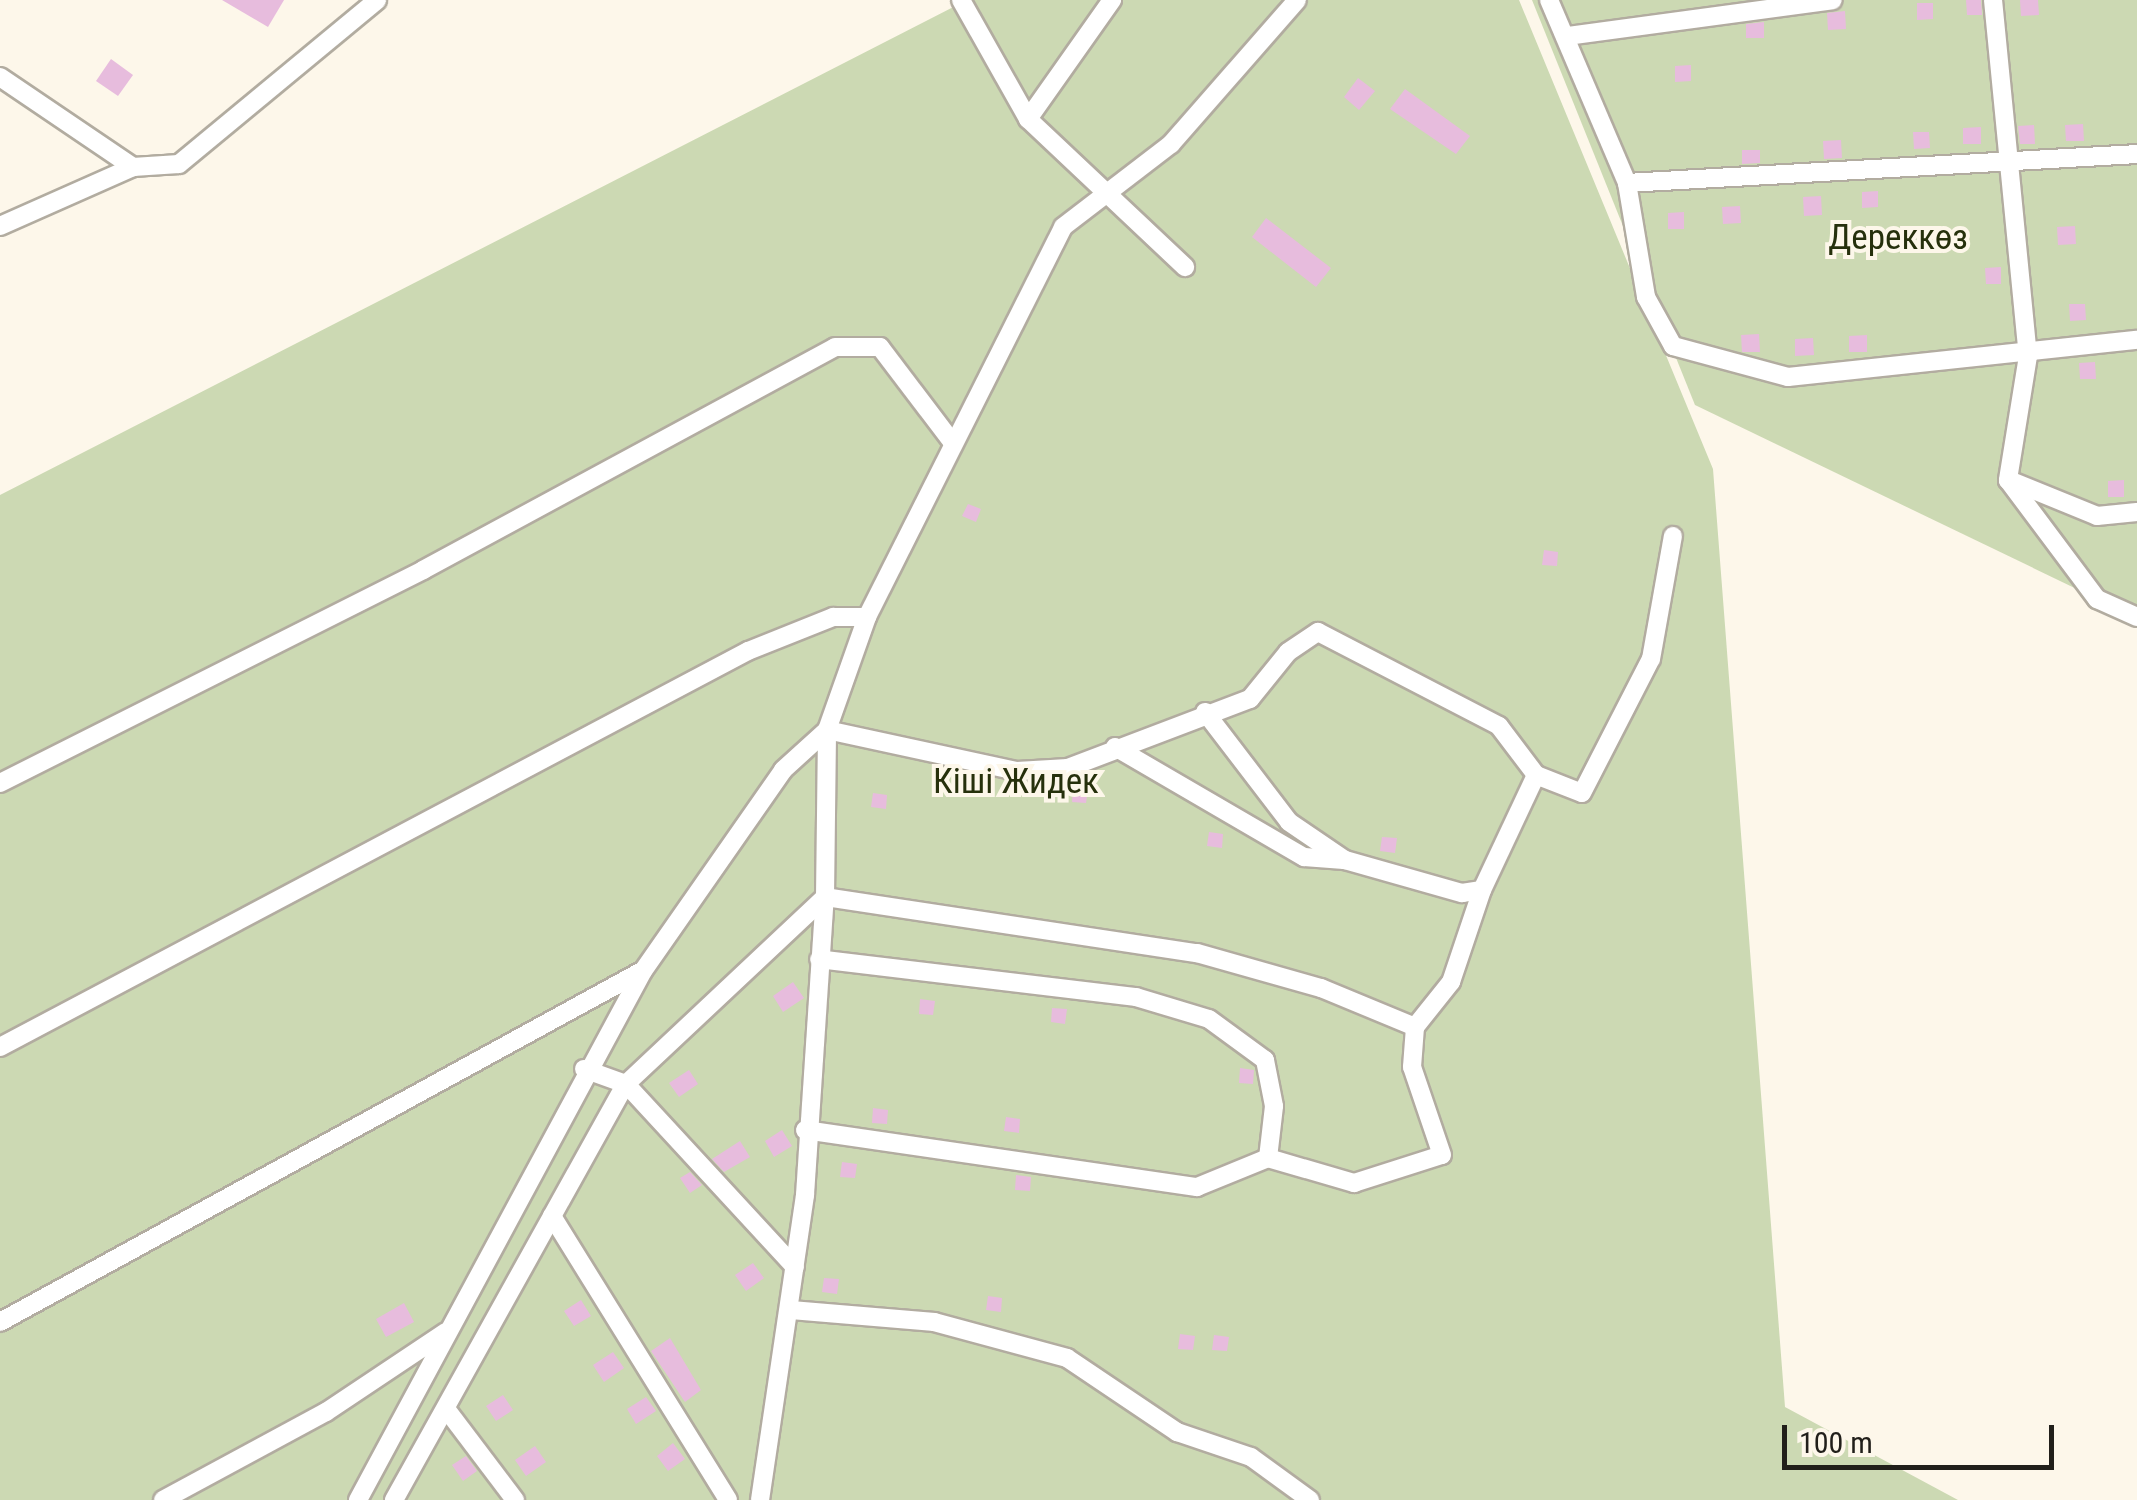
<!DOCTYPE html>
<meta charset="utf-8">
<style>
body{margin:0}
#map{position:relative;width:2137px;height:1500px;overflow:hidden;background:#fdf7ea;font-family:"Roboto Condensed",sans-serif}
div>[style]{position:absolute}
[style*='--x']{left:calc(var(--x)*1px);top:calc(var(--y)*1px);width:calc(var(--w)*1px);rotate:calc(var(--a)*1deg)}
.green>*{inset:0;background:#ccd9b3}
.building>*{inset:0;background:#e7bcdd}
.roads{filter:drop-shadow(2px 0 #b2aca0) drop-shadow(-2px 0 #b2aca0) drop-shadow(0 2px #b2aca0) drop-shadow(0 -2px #b2aca0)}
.minor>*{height:18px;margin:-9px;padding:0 9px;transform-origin:9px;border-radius:9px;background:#fff}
span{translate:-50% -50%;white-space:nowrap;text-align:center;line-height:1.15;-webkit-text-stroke:8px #fdf7ea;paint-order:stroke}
.park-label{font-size:35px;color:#26300c}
.scale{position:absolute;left:1782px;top:1425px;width:272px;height:45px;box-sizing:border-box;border:5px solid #211f1a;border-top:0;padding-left:12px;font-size:30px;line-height:35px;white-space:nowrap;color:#211f1a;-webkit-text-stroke:8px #fdf7ea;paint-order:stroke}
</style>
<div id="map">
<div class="green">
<i style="clip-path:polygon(967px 0,1519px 0,1713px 469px,1785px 1407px,1958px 1500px,0 1500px,0 495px)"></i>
<i style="clip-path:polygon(1532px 0,2137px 0,2137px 618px,1695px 405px)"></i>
</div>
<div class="building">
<i style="clip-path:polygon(222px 0,284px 0,268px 27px)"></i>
<i style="clip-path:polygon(1966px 0,1981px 0,1982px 15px,1967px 15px)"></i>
<i style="clip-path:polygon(2020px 0,2038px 0,2039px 15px,2021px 16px)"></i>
<i style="clip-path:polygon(1917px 3px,1933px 3px,1933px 19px,1917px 20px)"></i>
<i style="clip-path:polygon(1845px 11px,1846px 29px,1828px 30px,1827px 13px)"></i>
<i style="clip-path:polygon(1764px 22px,1764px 38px,1746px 38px,1746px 24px)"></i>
<i style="clip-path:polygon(111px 59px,133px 75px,118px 96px,96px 81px)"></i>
<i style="clip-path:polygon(1691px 65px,1691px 81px,1675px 82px,1675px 66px)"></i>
<i style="clip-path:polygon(1358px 78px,1375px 91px,1359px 110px,1344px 97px)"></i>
<i style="clip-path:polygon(1405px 89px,1470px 136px,1456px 154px,1390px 109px)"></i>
<i style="clip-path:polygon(2083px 124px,2084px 141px,2066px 141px,2065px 125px)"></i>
<i style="clip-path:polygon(2034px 125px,2035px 144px,2020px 144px,2018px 126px)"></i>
<i style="clip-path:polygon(1981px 127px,1981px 144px,1963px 144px,1963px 128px)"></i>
<i style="clip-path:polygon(1913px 132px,1929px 132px,1930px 148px,1914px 149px)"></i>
<i style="clip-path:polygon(1841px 140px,1842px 158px,1824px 159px,1823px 141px)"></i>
<i style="clip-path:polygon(1742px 150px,1760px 150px,1760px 163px,1742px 164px)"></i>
<i style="clip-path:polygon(1878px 191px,1878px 207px,1862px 208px,1862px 192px)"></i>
<i style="clip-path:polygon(1821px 196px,1822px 215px,1804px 216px,1803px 197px)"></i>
<i style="clip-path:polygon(1740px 206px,1741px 223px,1723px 224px,1722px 207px)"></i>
<i style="clip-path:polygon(1684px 212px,1684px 229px,1668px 229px,1668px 213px)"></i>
<i style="clip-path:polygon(1266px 218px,1331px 268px,1316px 287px,1252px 237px)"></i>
<i style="clip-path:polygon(2075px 226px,2076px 244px,2058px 245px,2057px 227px)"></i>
<i style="clip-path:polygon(2001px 267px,2001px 284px,1986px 284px,1985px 268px)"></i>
<i style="clip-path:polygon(2069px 304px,2085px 304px,2086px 320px,2070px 321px)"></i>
<i style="clip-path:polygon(1759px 334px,1760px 352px,1742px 352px,1741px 335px)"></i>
<i style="clip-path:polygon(1867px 335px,1867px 352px,1849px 352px,1849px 336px)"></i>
<i style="clip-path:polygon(1813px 338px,1814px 355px,1795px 356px,1795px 339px)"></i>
<i style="clip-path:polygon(2095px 362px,2096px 379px,2080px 379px,2079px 363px)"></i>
<i style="clip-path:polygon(2124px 480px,2124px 497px,2108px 497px,2108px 481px)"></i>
<i style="clip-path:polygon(968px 504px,981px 509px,976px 522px,962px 516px)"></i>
<i style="clip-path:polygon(1544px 550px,1558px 552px,1557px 566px,1542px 565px)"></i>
<i style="clip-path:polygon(1073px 787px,1088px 789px,1086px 803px,1072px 802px)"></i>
<i style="clip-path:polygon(873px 793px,887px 795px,886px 809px,871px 807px)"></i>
<i style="clip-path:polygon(1209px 832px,1223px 834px,1222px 848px,1207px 846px)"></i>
<i style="clip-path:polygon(1382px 837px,1397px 838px,1395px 853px,1380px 851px)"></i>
<i style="clip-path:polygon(793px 982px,804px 998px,783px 1012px,773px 996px)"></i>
<i style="clip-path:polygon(920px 999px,935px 1001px,933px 1015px,919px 1014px)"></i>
<i style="clip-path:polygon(1052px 1008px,1067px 1009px,1065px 1024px,1051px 1022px)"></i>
<i style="clip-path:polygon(1240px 1068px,1254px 1070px,1253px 1084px,1239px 1083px)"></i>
<i style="clip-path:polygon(689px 1070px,698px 1084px,679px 1097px,669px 1083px)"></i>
<i style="clip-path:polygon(873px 1108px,888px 1110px,887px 1124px,872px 1123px)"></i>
<i style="clip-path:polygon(1006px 1117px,1020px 1119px,1019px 1133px,1004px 1131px)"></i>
<i style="clip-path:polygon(782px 1130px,792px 1146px,774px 1157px,765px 1141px)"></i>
<i style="clip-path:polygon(740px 1141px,750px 1157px,724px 1172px,712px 1159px)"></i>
<i style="clip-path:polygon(842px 1162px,857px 1164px,855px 1178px,840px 1177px)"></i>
<i style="clip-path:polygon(690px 1172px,702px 1185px,690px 1193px,680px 1178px)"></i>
<i style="clip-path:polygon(1016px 1175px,1031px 1177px,1030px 1191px,1015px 1190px)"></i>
<i style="clip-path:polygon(753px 1263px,764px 1278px,746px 1291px,735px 1275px)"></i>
<i style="clip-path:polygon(824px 1278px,839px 1279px,837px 1294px,822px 1292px)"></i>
<i style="clip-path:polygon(988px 1296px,1002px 1298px,1001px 1312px,986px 1310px)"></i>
<i style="clip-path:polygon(581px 1300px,591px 1316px,574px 1326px,564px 1311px)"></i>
<i style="clip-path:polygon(404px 1303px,414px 1322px,386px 1337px,376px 1319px)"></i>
<i style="clip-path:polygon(1180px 1334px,1195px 1336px,1193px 1350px,1178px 1349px)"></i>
<i style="clip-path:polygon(1214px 1335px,1229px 1337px,1227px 1351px,1212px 1350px)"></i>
<i style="clip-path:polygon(670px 1338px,701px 1390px,685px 1402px,651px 1351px)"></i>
<i style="clip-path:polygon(613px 1352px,624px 1368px,604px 1382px,593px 1365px)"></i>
<i style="clip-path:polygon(503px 1395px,513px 1410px,496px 1421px,486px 1406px)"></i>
<i style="clip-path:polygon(646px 1397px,656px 1411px,636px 1424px,627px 1409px)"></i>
<i style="clip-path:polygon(673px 1443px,685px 1459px,668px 1471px,657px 1456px)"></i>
<i style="clip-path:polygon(535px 1446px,546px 1462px,526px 1476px,515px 1460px)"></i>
<i style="clip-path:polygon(466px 1456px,477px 1471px,463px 1481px,452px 1465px)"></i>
</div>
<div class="roads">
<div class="minor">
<i style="--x:961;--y:0;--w:137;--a:60.6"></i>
<i style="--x:1028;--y:119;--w:216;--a:43.3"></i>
<i style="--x:1549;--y:0;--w:199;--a:66.9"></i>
<i style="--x:1627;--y:183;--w:116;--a:80.5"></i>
<i style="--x:1646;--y:297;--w:56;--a:61.1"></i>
<i style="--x:1673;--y:346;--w:119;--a:15.1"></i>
<i style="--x:1788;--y:377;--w:351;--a:-6.1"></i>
<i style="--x:1993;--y:0;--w:358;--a:84.4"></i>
<i style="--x:2028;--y:356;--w:126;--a:99.2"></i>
<i style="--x:2008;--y:480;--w:149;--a:53.2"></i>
<i style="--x:2097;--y:599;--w:44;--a:24.2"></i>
<i style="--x:1568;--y:36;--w:267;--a:-7.7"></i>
<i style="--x:0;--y:77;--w:161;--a:34.1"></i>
<i style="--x:1028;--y:119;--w:146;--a:-54.8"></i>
<i style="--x:1627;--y:183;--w:511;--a:-3.25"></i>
<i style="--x:0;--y:226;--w:145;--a:-23.9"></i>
<i style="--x:133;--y:167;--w:46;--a:-3.7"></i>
<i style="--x:179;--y:164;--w:257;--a:-39.6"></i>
<i style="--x:2009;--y:480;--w:95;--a:22.2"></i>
<i style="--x:2097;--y:516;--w:40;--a:-5.7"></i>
<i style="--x:1205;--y:712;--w:138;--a:52.6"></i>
<i style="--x:1289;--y:822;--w:68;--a:34.2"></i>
<i style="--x:1345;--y:860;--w:122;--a:15.8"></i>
<i style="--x:1462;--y:893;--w:20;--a:-9"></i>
<i style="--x:1482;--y:890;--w:127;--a:-64.8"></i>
<i style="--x:827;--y:730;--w:194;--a:12.2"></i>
<i style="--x:1017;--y:771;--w:51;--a:-3.4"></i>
<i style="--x:1068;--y:768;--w:195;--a:-20.8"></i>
<i style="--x:1250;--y:699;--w:60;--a:-51"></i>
<i style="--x:1288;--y:652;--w:36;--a:-34"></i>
<i style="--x:1318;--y:632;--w:204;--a:27.4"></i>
<i style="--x:1499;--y:726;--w:61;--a:52.9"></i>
<i style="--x:1536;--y:775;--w:49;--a:21.4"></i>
<i style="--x:1582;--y:793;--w:151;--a:-62.8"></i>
<i style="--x:1651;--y:659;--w:125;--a:-79.9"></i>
<i style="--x:1115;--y:747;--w:219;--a:30.2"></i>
<i style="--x:1304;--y:857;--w:40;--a:4.3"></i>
<i style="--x:0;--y:783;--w:474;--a:-26.7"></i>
<i style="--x:423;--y:570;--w:468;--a:-28.4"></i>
<i style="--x:835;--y:347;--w:45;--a:0"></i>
<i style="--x:880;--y:347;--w:121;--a:52.8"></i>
<i style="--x:0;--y:1047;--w:846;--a:-27.9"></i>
<i style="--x:748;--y:651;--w:92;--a:-21.8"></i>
<i style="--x:833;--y:617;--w:34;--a:0"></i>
<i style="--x:584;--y:1069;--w:45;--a:19.7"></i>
<i style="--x:626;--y:1084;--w:249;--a:47.3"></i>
<i style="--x:805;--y:1130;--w:396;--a:8.3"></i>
<i style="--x:1197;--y:1187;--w:77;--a:-22.2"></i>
<i style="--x:1268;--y:1158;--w:52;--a:-83.4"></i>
<i style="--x:1274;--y:1106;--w:47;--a:-101.1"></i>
<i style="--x:1265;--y:1060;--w:69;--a:-143.8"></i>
<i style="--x:1209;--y:1019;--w:76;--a:-163.2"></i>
<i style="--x:1136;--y:997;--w:319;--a:-173.2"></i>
<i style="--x:1268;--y:1158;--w:90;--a:16.2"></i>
<i style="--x:1354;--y:1183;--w:92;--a:-17.7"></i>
<i style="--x:1442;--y:1155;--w:93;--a:-108.8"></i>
<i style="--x:1412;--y:1067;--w:40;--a:-85.7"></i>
<i style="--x:1415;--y:1027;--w:58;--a:-51.3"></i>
<i style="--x:1451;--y:982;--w:97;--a:-71.4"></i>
<i style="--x:552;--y:1216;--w:334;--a:58.2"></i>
<i style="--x:791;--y:1310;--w:144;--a:4.8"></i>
<i style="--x:934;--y:1322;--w:138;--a:15.1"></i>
<i style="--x:1067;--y:1358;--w:133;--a:33.9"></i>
<i style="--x:1177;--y:1432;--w:78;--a:18.7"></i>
<i style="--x:1251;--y:1457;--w:73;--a:36.1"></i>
<i style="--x:0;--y:1322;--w:729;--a:-28.67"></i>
<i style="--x:447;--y:1410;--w:113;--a:52.9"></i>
<i style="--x:163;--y:1500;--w:185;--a:-28.4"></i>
<i style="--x:326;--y:1412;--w:144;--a:-33.7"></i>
<i style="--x:358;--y:1500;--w:601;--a:-61.69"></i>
<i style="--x:643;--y:971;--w:245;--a:-55.1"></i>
<i style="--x:783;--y:770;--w:59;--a:-42.3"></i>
<i style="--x:394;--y:1500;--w:476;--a:-60.9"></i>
<i style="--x:626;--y:1084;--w:273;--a:-43.2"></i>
<i style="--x:825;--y:897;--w:167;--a:-89.3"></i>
<i style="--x:827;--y:730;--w:120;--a:-70.5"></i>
<i style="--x:867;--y:617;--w:436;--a:-63.3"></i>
<i style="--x:1063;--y:227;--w:136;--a:-37.5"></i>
<i style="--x:1171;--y:144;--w:191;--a:-48.8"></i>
<i style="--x:760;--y:1500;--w:308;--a:-81.6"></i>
<i style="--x:805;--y:1195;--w:299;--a:-86.2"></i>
<i style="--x:825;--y:897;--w:376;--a:8.6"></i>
<i style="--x:1197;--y:953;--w:129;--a:15.8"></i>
<i style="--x:1321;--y:988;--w:102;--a:22.5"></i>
</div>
</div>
<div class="park-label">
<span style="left:1898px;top:238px">Дереккөз</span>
<span style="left:1016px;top:782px">Кіші Жидек</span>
</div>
<div class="scale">100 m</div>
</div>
